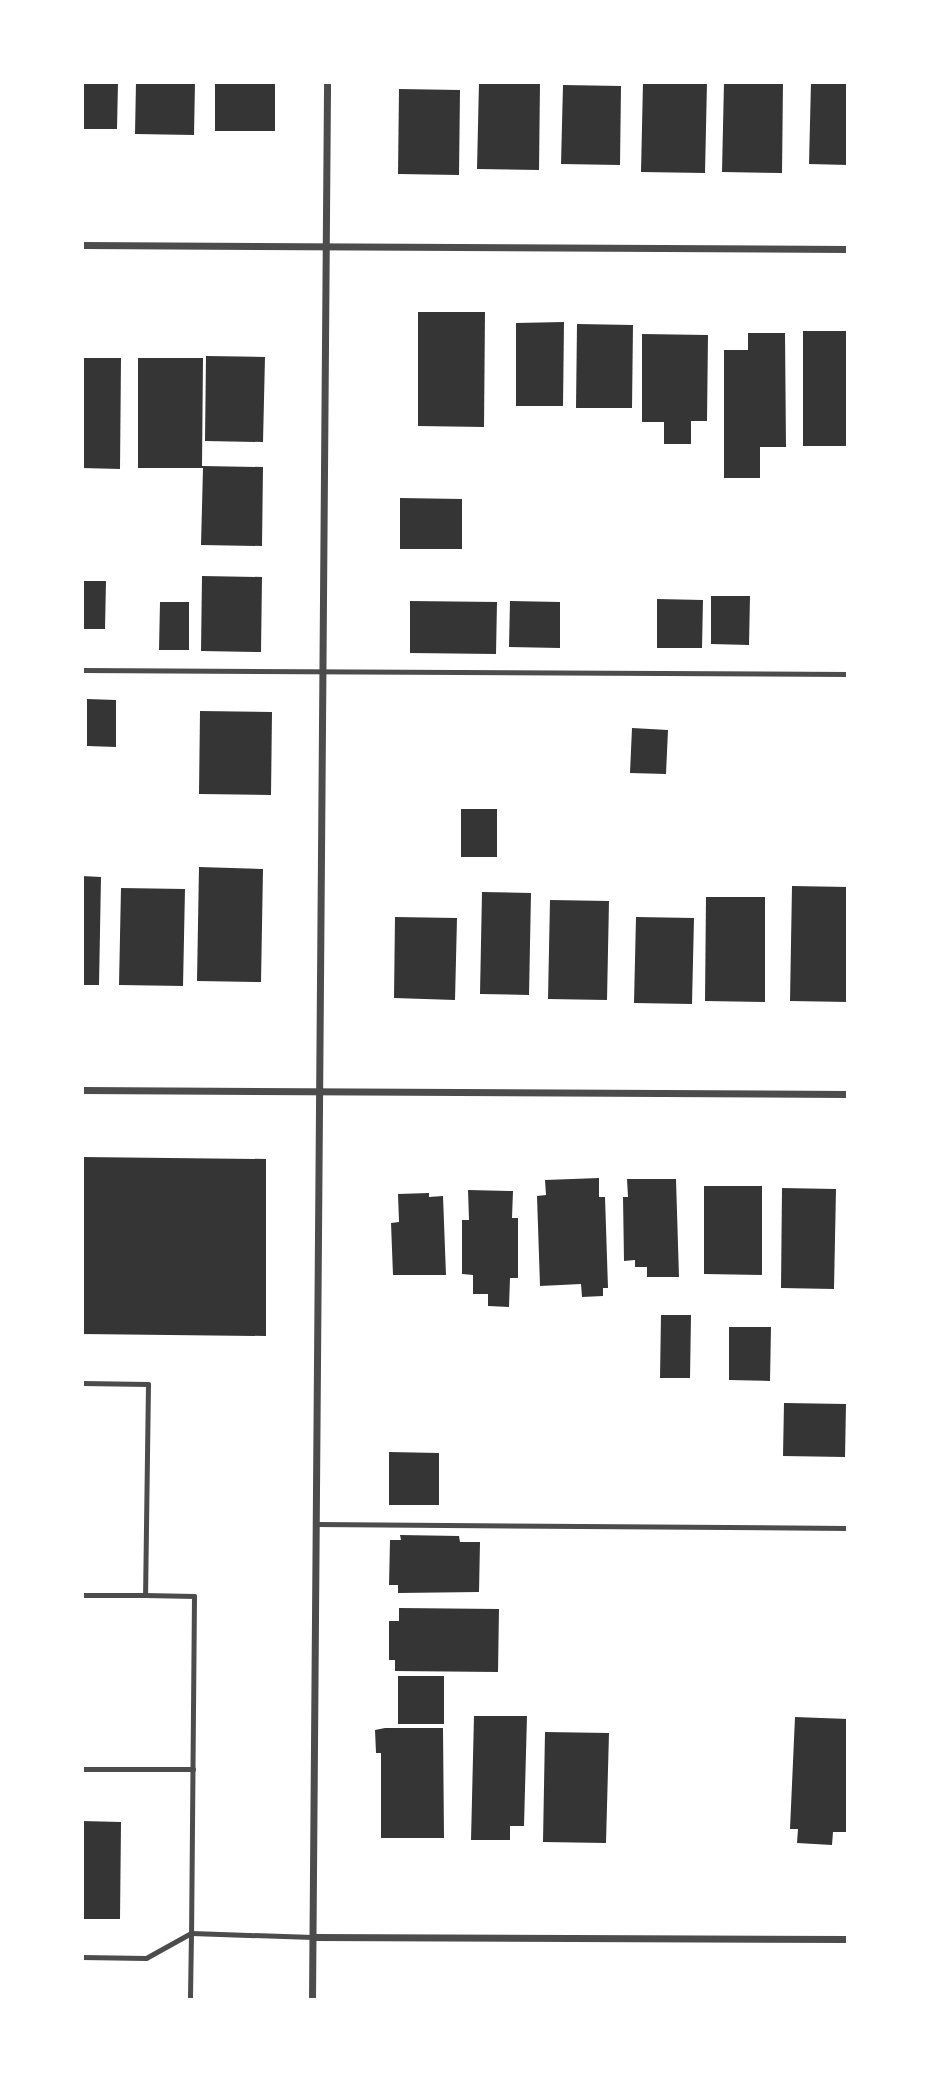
<!DOCTYPE html>
<style>
body{margin:0}
#map{position:relative;width:930px;height:2082px;overflow:hidden;background:#fff;font-family:"Crimson Pro",serif}
div>[style]{position:absolute}
[style*='--x']{left:calc(var(--x)*1px);top:calc(var(--y)*1px);width:calc(var(--w)*1px);rotate:calc(var(--a)*1deg)}
.building>*{inset:0;background:#353535}
.service>*{height:5px;margin:-2.5px;padding:0 2.5px;transform-origin:2.5px;border-radius:2.5px;background:#4c4c4c}
.minor>*{height:7px;margin:-3.5px;padding:0 3.5px;transform-origin:3.5px;border-radius:3.5px;background:#4c4c4c}
span{translate:-50% -50%;white-space:nowrap;text-align:center;line-height:1.15;-webkit-text-stroke:7px #fff;paint-order:stroke}
.frame{position:absolute;inset:0;border:84px solid #fff;pointer-events:none}
</style>
<div id="map">
<div class="building">
<i style="clip-path:polygon(82px 82px,118px 82px,117px 129px,82px 129px)"></i>
<i style="clip-path:polygon(136px 82px,195px 82px,194px 135px,135px 134px)"></i>
<i style="clip-path:polygon(215px 82px,275px 82px,275px 131px,215px 131px)"></i>
<i style="clip-path:polygon(479px 82px,540px 82px,539px 170px,477px 169px)"></i>
<i style="clip-path:polygon(643px 82px,707px 82px,705px 173px,641px 172px)"></i>
<i style="clip-path:polygon(724px 82px,783px 82px,782px 173px,722px 172px)"></i>
<i style="clip-path:polygon(811px 82px,848px 82px,848px 165px,809px 164px)"></i>
<i style="clip-path:polygon(563px 85px,621px 86px,620px 165px,561px 164px)"></i>
<i style="clip-path:polygon(399px 89px,460px 90px,459px 175px,398px 174px)"></i>
<i style="clip-path:polygon(418px 312px,485px 312px,484px 427px,418px 426px)"></i>
<i style="clip-path:polygon(564px 322px,563px 406px,516px 406px,516px 323px)"></i>
<i style="clip-path:polygon(577px 324px,633px 325px,632px 408px,576px 408px)"></i>
<i style="clip-path:polygon(803px 331px,848px 331px,848px 446px,803px 446px)"></i>
<i style="clip-path:polygon(748px 333px,785px 333px,786px 447px,760px 447px,760px 478px,724px 478px,724px 350px,748px 350px)"></i>
<i style="clip-path:polygon(642px 334px,708px 335px,707px 421px,691px 421px,691px 444px,664px 444px,664px 422px,642px 422px)"></i>
<i style="clip-path:polygon(206px 356px,265px 357px,263px 442px,205px 441px)"></i>
<i style="clip-path:polygon(82px 358px,121px 358px,120px 469px,82px 468px)"></i>
<i style="clip-path:polygon(138px 358px,203px 358px,202px 466px,263px 467px,262px 546px,201px 545px,203px 468px,138px 468px)"></i>
<i style="clip-path:polygon(400px 498px,462px 499px,462px 549px,400px 549px)"></i>
<i style="clip-path:polygon(202px 576px,262px 577px,261px 652px,201px 651px)"></i>
<i style="clip-path:polygon(82px 581px,106px 581px,105px 629px,82px 629px)"></i>
<i style="clip-path:polygon(711px 596px,750px 596px,749px 645px,711px 644px)"></i>
<i style="clip-path:polygon(657px 599px,703px 600px,702px 648px,657px 648px)"></i>
<i style="clip-path:polygon(410px 601px,497px 602px,496px 654px,410px 653px)"></i>
<i style="clip-path:polygon(510px 601px,560px 602px,560px 648px,509px 647px)"></i>
<i style="clip-path:polygon(160px 602px,189px 602px,189px 650px,159px 650px)"></i>
<i style="clip-path:polygon(87px 699px,116px 700px,116px 747px,87px 746px)"></i>
<i style="clip-path:polygon(200px 711px,272px 712px,271px 795px,199px 794px)"></i>
<i style="clip-path:polygon(632px 728px,668px 730px,666px 774px,630px 773px)"></i>
<i style="clip-path:polygon(461px 809px,497px 809px,497px 857px,461px 857px)"></i>
<i style="clip-path:polygon(199px 867px,263px 869px,261px 982px,197px 981px)"></i>
<i style="clip-path:polygon(82px 876px,101px 877px,99px 985px,82px 985px)"></i>
<i style="clip-path:polygon(792px 886px,848px 887px,848px 1002px,790px 1001px)"></i>
<i style="clip-path:polygon(121px 888px,185px 889px,183px 986px,119px 985px)"></i>
<i style="clip-path:polygon(482px 892px,531px 893px,529px 995px,480px 994px)"></i>
<i style="clip-path:polygon(706px 897px,765px 897px,765px 1002px,705px 1001px)"></i>
<i style="clip-path:polygon(550px 900px,609px 901px,607px 1000px,548px 999px)"></i>
<i style="clip-path:polygon(395px 917px,457px 918px,455px 1000px,394px 998px)"></i>
<i style="clip-path:polygon(636px 917px,694px 918px,692px 1004px,634px 1003px)"></i>
<i style="clip-path:polygon(82px 1157px,266px 1159px,266px 1336px,82px 1334px)"></i>
<i style="clip-path:polygon(599px 1178px,599px 1197px,605px 1197px,608px 1288px,603px 1288px,603px 1296px,582px 1297px,581px 1284px,540px 1286px,537px 1196px,546px 1195px,545px 1180px)"></i>
<i style="clip-path:polygon(627px 1179px,676px 1179px,679px 1277px,647px 1277px,647px 1267px,635px 1267px,635px 1260px,624px 1261px,623px 1197px,628px 1197px)"></i>
<i style="clip-path:polygon(704px 1186px,762px 1186px,762px 1275px,704px 1274px)"></i>
<i style="clip-path:polygon(782px 1188px,836px 1189px,834px 1289px,781px 1288px)"></i>
<i style="clip-path:polygon(468px 1190px,513px 1191px,512px 1218px,518px 1218px,518px 1278px,510px 1278px,509px 1307px,488px 1306px,488px 1294px,473px 1294px,473px 1275px,462px 1274px,462px 1220px,469px 1220px)"></i>
<i style="clip-path:polygon(429px 1193px,429px 1197px,443px 1196px,446px 1275px,393px 1275px,391px 1223px,399px 1222px,398px 1194px)"></i>
<i style="clip-path:polygon(661px 1315px,691px 1315px,690px 1378px,660px 1378px)"></i>
<i style="clip-path:polygon(729px 1327px,771px 1327px,770px 1381px,729px 1380px)"></i>
<i style="clip-path:polygon(784px 1403px,846px 1404px,845px 1457px,783px 1456px)"></i>
<i style="clip-path:polygon(389px 1452px,439px 1453px,439px 1505px,389px 1505px)"></i>
<i style="clip-path:polygon(400px 1535px,459px 1536px,460px 1542px,480px 1542px,479px 1592px,398px 1593px,398px 1585px,389px 1585px,390px 1540px,401px 1540px)"></i>
<i style="clip-path:polygon(399px 1608px,499px 1609px,498px 1672px,395px 1671px,395px 1660px,389px 1660px,389px 1621px,399px 1621px)"></i>
<i style="clip-path:polygon(398px 1676px,444px 1676px,444px 1724px,398px 1724px)"></i>
<i style="clip-path:polygon(474px 1716px,527px 1716px,524px 1826px,510px 1826px,510px 1840px,471px 1840px)"></i>
<i style="clip-path:polygon(795px 1717px,848px 1719px,848px 1832px,833px 1832px,832px 1845px,797px 1843px,798px 1829px,790px 1829px)"></i>
<i style="clip-path:polygon(385px 1728px,443px 1728px,444px 1838px,381px 1838px,381px 1753px,376px 1753px,375px 1730px)"></i>
<i style="clip-path:polygon(545px 1732px,609px 1733px,606px 1843px,543px 1842px)"></i>
<i style="clip-path:polygon(82px 1821px,121px 1822px,120px 1919px,82px 1919px)"></i>
</div>
<div class="service">
<i style="--x:82;--y:670;--w:766;--a:0.3"></i>
<i style="--x:82;--y:1383;--w:66;--a:0.9"></i>
<i style="--x:148;--y:1384;--w:211;--a:90.8"></i>
<i style="--x:145;--y:1595;--w:49;--a:1.2"></i>
<i style="--x:194;--y:1596;--w:337;--a:90.5"></i>
<i style="--x:191;--y:1933;--w:122;--a:1.9"></i>
<i style="--x:316;--y:1524;--w:532;--a:0.43"></i>
<i style="--x:82;--y:1595;--w:63;--a:0"></i>
<i style="--x:82;--y:1769;--w:111;--a:0"></i>
<i style="--x:82;--y:1957;--w:64;--a:0.9"></i>
<i style="--x:146;--y:1958;--w:51;--a:-29.1"></i>
<i style="--x:191;--y:1933;--w:67;--a:90.9"></i>
</div>
<div class="minor">
<i style="--x:82;--y:245;--w:766;--a:0.3"></i>
<i style="--x:82;--y:1090;--w:766;--a:0.3"></i>
<i style="--x:313;--y:1937;--w:535;--a:0.21"></i>
<i style="--x:312;--y:2000;--w:1918;--a:-89.55"></i>
</div>
<div class="frame"></div>
</div>
